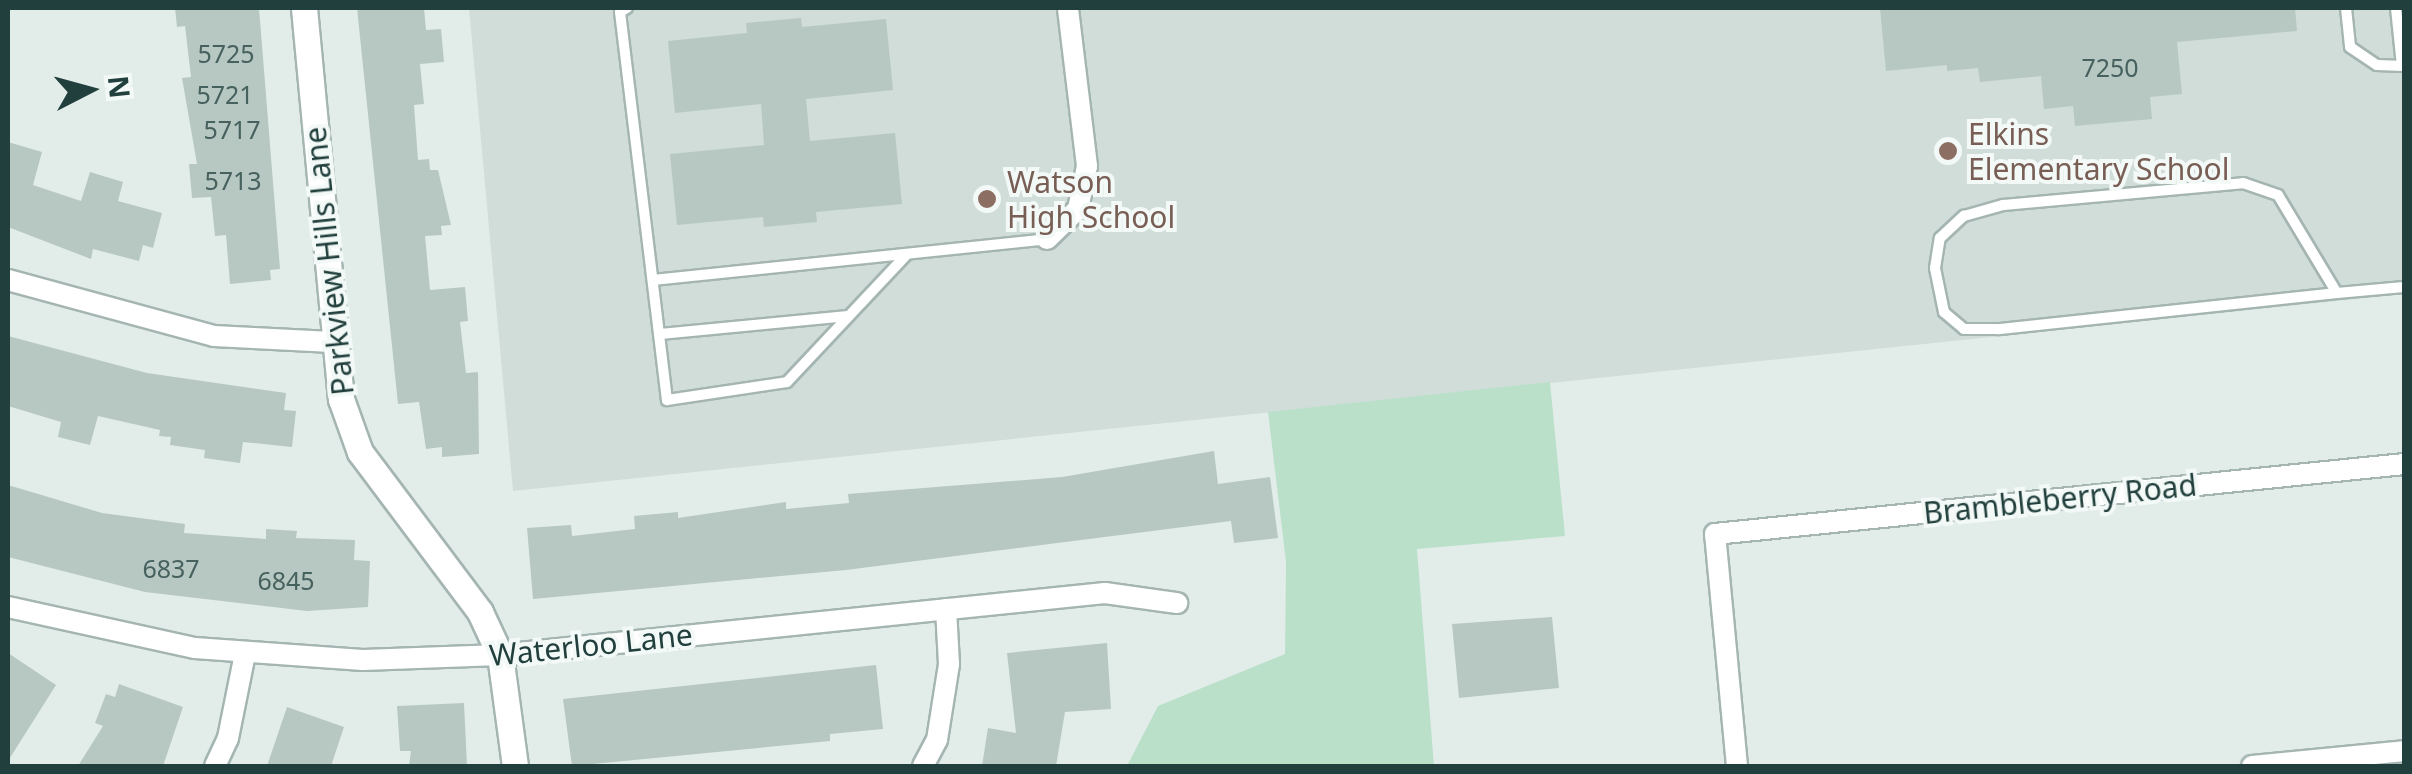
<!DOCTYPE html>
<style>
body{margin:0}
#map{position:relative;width:2412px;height:774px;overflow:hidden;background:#e2edea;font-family:"Noto Sans",sans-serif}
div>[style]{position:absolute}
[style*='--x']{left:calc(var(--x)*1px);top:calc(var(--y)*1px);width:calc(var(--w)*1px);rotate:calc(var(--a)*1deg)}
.built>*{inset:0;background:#d0ddd9}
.green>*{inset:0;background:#bae0ca}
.building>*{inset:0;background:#b7c8c3}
.roads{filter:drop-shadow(2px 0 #a4b5b2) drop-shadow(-2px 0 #a4b5b2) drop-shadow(0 2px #a4b5b2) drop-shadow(0 -2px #a4b5b2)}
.service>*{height:10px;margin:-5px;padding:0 5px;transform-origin:5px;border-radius:5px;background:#fff}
.minor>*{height:20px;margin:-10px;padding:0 10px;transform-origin:10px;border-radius:10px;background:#fff}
.tertiary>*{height:25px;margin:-12.5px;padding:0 12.5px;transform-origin:12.5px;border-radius:12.5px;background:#fff}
.dots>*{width:28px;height:28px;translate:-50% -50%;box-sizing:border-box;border:5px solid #f3f9f7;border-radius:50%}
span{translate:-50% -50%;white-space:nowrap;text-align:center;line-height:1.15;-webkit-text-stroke:8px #f3f9f7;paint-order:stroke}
.number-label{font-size:25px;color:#46615e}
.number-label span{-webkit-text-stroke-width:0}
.education-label{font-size:30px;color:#785e54}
.left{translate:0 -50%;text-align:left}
.street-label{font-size:30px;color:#213f3c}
.frame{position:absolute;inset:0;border:10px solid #213f3c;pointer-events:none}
.north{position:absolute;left:40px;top:40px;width:100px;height:100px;-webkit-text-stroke:8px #f3f9f7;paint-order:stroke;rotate:84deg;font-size:28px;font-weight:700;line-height:40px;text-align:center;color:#213f3c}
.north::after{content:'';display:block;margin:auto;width:35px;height:45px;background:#213f3c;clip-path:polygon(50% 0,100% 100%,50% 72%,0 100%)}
</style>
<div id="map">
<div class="built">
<i style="clip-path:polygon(469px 8px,2404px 8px,2404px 294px,513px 491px)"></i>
</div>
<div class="green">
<i style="clip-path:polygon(1550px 382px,1565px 536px,1417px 549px,1434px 766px,1127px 766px,1158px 706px,1285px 654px,1286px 562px,1268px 412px)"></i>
</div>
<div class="building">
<i style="clip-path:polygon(175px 8px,259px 8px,280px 269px,270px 270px,271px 280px,230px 284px,226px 235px,215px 236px,211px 197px,192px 198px,189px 164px,197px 164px,182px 78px,191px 77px,185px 26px,177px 27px)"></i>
<i style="clip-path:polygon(357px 8px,424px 8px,426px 30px,441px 29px,444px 62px,420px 64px,424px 104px,414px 105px,418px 160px,429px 159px,430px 170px,438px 170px,451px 225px,441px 226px,442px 235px,425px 236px,430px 290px,465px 287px,468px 321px,460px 322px,466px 373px,478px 372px,479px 454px,442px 457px,442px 447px,426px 449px,419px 402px,398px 404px)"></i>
<i style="clip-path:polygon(1880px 8px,2295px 8px,2297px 31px,2177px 42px,2182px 94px,2150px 97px,2152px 119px,2075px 126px,2073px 106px,2044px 109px,2041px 76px,1980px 82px,1978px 68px,1947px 71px,1947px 65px,1886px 71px)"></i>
<i style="clip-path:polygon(801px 18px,802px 27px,886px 19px,893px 90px,806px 99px,810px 141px,895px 133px,902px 204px,816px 212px,817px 222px,764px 227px,763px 217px,677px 225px,670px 154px,764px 145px,761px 104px,675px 113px,668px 41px,747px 33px,746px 23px)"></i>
<i style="clip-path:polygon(8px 142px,42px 152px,33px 185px,81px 201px,90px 172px,123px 182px,118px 201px,162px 213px,153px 248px,143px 245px,139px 261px,93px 249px,91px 259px,8px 227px)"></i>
<i style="clip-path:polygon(8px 336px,147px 373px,286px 393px,284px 410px,296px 411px,292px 447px,243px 442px,240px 463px,204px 458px,205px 450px,170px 445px,171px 437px,159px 436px,160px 430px,98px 416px,90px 445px,58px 437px,61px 422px,8px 406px)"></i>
<i style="clip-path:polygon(1214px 451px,1218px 484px,1270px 477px,1278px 538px,1234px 543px,1231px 521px,846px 570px,533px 599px,527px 528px,571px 525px,572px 536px,635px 529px,634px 516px,678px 512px,678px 518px,786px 502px,786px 509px,849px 503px,848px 494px,1062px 477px)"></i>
<i style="clip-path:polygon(8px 485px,102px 513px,185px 524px,184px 533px,266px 539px,266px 529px,297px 531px,296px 538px,355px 540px,354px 560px,370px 561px,368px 607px,307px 611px,145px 592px,8px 557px)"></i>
<i style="clip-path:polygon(1552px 617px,1559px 688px,1459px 698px,1452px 624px)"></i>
<i style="clip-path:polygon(1107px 643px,1111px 709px,1065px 712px,1056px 766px,982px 766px,988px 728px,1016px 733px,1007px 653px)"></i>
<i style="clip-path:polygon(8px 653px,56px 685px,8px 761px)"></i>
<i style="clip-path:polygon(876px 665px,883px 729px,830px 734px,830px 741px,572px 766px,563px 699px)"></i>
<i style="clip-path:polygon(119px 684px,183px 707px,163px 766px,78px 766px,103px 726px,95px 723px,106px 694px,115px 697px)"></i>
<i style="clip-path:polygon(464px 703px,467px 766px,409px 766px,411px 751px,400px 751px,397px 706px)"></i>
<i style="clip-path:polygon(287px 707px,344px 727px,331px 766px,267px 766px)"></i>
</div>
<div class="roads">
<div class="service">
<i style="--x:627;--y:8;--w:8;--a:150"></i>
<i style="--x:620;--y:12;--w:391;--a:83.1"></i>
<i style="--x:667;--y:400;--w:121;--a:-8.5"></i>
<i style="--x:787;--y:382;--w:175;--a:-46.8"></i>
<i style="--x:2346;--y:8;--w:39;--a:84"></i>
<i style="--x:2350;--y:47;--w:32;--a:34"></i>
<i style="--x:2377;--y:65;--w:27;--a:2"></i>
<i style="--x:2396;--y:8;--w:58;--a:84.1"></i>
<i style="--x:2243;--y:183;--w:37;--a:19"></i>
<i style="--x:2278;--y:195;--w:114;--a:59"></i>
<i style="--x:2337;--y:293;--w:341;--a:173.9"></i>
<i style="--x:1998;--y:329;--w:34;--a:180"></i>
<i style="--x:1964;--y:329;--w:26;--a:-140"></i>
<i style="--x:1944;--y:312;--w:45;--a:-101.6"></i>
<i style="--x:1935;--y:268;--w:30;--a:-81"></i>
<i style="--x:1940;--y:238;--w:33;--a:-43"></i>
<i style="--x:1964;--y:216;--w:41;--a:-15.8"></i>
<i style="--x:2003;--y:205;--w:241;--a:-5.2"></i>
<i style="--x:653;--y:280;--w:396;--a:-5.9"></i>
<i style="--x:2337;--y:293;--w:67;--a:-5.1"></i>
<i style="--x:660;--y:334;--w:189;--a:-5.5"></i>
</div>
<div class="minor">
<i style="--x:1047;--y:239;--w:43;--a:-44.1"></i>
<i style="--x:1078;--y:209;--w:44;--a:-78.2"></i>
<i style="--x:1087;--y:166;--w:159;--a:-96.9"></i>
<i style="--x:8;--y:280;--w:213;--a:15.2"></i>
<i style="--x:214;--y:336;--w:118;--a:2.9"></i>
<i style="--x:8;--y:607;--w:191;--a:12.4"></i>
<i style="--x:195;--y:648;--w:168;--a:4.1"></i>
<i style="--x:363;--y:660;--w:137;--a:-2.1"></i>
<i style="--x:500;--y:655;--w:608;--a:-5.85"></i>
<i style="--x:1105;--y:593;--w:73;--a:7.9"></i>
<i style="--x:215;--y:766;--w:31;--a:-65"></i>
<i style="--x:228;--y:738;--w:86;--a:-78.6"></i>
<i style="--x:923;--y:766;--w:30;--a:-62"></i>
<i style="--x:937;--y:740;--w:77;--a:-81"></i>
<i style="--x:949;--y:664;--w:55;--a:-93.1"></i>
<i style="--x:1737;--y:766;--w:233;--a:-95.4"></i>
<i style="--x:1715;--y:534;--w:693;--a:-5.8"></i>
<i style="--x:2252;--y:766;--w:153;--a:-5.6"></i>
</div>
<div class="tertiary">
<i style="--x:304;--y:8;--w:393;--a:84.6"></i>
<i style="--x:341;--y:399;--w:56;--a:70.3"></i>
<i style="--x:360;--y:452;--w:200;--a:53.1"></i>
<i style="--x:480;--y:612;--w:47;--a:65.1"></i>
<i style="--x:500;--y:655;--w:112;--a:82.3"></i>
</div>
</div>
<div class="dots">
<i style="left:1948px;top:151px;background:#8d6e63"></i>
<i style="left:987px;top:199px;background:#8d6e63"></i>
</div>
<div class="number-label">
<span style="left:226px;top:53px">5725</span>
<span style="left:2110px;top:67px">7250</span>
<span style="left:225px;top:94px">5721</span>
<span style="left:232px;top:129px">5717</span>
<span style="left:233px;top:180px">5713</span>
<span style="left:171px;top:568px">6837</span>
<span style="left:286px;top:580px">6845</span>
</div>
<div class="education-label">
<span class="left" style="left:1968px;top:151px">Elkins<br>Elementary School</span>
<span class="left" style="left:1007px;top:199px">Watson<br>High School</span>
</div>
<div class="street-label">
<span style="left:329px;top:261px;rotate:-96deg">Parkview Hills Lane</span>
<span style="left:2060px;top:499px;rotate:-6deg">Brambleberry Road</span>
<span style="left:591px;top:645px;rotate:-6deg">Waterloo Lane</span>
</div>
<div class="frame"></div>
<div class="north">N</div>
</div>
